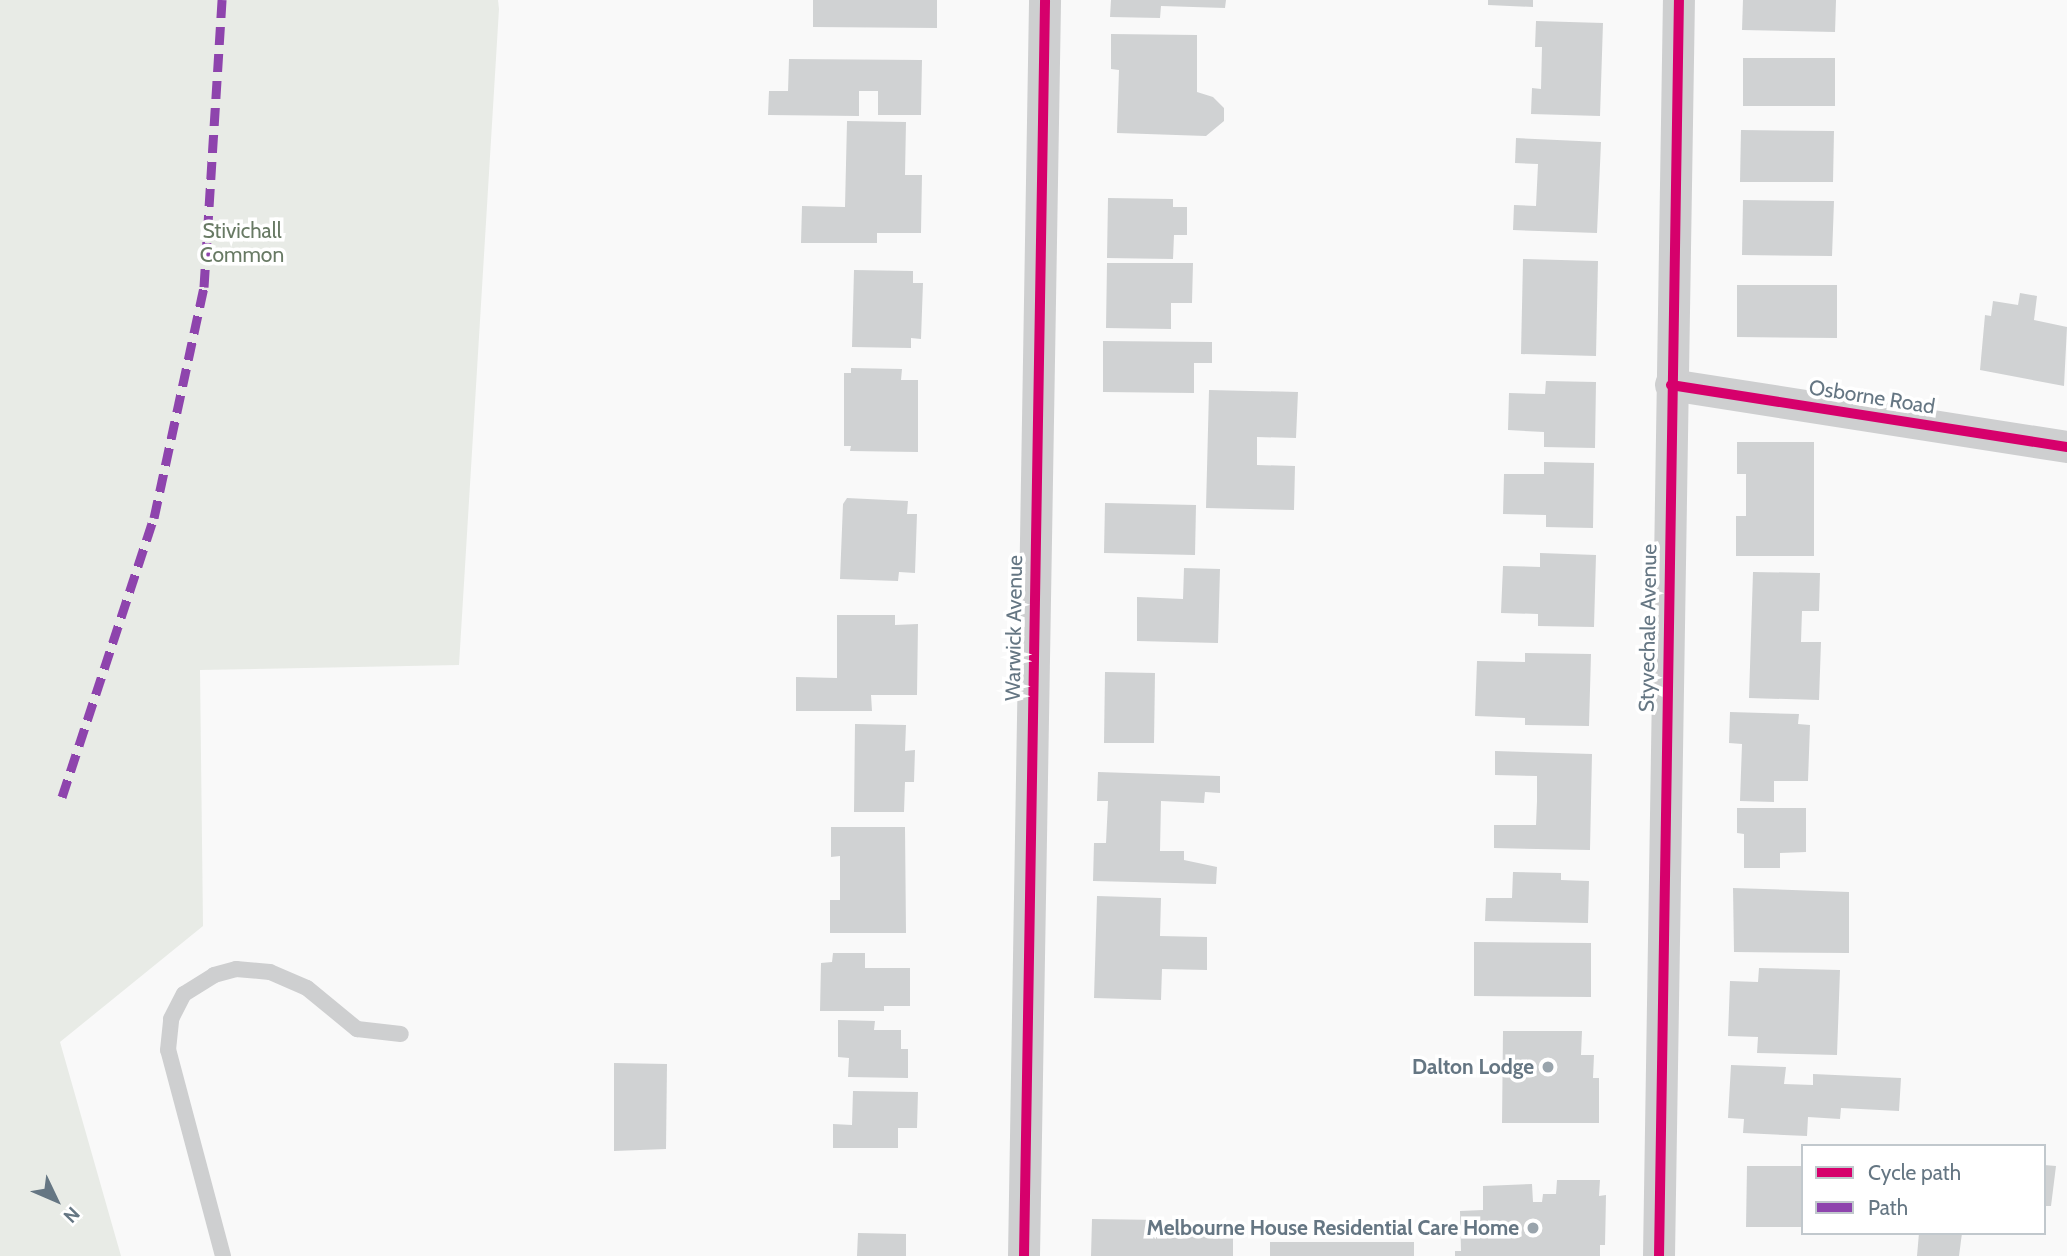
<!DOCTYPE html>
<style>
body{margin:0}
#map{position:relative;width:2067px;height:1256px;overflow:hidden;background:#f9f9f9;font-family:Cabin,sans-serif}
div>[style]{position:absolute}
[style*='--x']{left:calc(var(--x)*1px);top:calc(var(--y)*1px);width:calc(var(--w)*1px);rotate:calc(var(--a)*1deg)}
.green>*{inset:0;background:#e8ebe6}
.building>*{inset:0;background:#d0d2d3}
.lane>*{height:16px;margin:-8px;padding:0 8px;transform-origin:8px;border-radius:8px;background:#cecfd0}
.street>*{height:32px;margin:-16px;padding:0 16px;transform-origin:16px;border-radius:16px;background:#cecfd0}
.quiet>*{height:9px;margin-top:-4.5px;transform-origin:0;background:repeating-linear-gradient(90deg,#8e44ad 0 18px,transparent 0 27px)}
.cycleway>*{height:10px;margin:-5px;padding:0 5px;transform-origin:5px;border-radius:5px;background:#d6006c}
.dots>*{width:19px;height:19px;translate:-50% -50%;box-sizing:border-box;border:4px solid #fff;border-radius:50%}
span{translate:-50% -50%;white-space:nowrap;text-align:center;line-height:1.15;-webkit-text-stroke:7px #fff;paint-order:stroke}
.park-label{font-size:21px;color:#687a64}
.street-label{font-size:21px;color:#657683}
.poi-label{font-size:21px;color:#657683;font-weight:700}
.right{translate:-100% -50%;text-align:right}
.legend{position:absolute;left:1801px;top:1144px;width:245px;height:91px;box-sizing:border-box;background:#fff;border:2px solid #c1c8cd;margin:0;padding:9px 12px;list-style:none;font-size:21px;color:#657683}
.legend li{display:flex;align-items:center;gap:14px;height:35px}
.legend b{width:35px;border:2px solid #c1c8cd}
.north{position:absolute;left:21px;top:1165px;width:70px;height:70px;-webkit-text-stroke:5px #fff;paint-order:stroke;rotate:134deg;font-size:19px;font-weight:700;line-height:28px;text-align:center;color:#657683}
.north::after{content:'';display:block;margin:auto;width:24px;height:32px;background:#657683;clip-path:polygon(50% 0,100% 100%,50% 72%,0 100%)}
</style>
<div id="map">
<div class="green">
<i style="clip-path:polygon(0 0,498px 0,499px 9px,459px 665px,200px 670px,203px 926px,60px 1042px,121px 1256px,0 1256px)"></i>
</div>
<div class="building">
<i style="clip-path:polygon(813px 0,937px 0,937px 28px,813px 27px)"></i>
<i style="clip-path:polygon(1111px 0,1226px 0,1225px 8px,1161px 6px,1160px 18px,1110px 17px)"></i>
<i style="clip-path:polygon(1488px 0,1533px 0,1533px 7px,1488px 5px)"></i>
<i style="clip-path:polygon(1743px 0,1836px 0,1835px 32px,1742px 30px)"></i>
<i style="clip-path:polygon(1536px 21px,1603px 23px,1600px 116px,1531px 114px,1532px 88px,1541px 89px,1542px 47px,1535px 47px)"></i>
<i style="clip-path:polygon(1111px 34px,1197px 35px,1197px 92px,1213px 97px,1224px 108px,1224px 121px,1206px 136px,1117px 133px,1119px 70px,1111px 69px)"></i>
<i style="clip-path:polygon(1743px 58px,1835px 58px,1835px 106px,1743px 106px)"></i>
<i style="clip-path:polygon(789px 59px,922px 60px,921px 115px,878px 115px,878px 91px,859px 91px,859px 116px,768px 115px,769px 91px,788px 91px)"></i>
<i style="clip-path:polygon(847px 121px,906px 122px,905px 175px,922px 175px,921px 233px,877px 233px,877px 243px,801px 243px,802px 206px,845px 207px)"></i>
<i style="clip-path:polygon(1741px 130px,1834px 131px,1833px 182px,1740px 182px)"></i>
<i style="clip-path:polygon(1516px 138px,1601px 142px,1597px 233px,1513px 230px,1514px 205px,1536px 206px,1538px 164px,1515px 163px)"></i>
<i style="clip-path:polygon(1108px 198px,1173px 199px,1173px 207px,1187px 207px,1187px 235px,1174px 235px,1173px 259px,1107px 258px)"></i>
<i style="clip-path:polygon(1743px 200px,1834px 201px,1832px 256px,1742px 255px)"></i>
<i style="clip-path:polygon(1523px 259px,1598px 261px,1596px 356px,1521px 354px)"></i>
<i style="clip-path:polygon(1107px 263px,1193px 263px,1192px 303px,1171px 303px,1171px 329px,1106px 328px)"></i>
<i style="clip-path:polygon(854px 270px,913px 271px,913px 283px,923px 283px,921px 339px,911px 338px,911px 348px,852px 347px)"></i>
<i style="clip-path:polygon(1737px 285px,1837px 285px,1837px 338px,1737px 337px)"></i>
<i style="clip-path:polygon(2020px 293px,2037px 296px,2034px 320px,2067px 327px,2064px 386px,1980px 370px,1985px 315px,1991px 316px,1993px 301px,2018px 305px)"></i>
<i style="clip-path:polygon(1103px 341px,1212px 342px,1212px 363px,1194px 363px,1194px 393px,1103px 392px)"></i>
<i style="clip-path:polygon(851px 368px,902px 369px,901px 380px,918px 380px,918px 452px,850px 451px,851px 446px,844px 446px,844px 373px,851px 373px)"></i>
<i style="clip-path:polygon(1546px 381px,1596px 382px,1595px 448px,1544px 447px,1544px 432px,1508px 430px,1509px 393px,1545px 394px)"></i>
<i style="clip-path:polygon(1209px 390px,1298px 392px,1296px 438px,1257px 437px,1257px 465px,1295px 466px,1294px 510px,1206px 508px)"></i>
<i style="clip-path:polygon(1737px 442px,1814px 442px,1814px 556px,1736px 556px,1736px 516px,1746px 516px,1746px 474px,1737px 474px)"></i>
<i style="clip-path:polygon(1544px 462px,1594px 463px,1593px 528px,1546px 527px,1546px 515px,1503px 514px,1504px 474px,1544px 474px)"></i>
<i style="clip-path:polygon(847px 498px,908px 501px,907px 514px,917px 514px,915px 573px,899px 572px,898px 581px,840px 579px,843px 504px)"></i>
<i style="clip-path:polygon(1105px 503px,1196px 505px,1195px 555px,1104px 553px)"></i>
<i style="clip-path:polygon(1540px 553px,1596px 555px,1594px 627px,1538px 626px,1538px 614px,1501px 613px,1503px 566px,1540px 567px)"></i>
<i style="clip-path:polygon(1184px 568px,1220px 569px,1218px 643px,1137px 641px,1137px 597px,1183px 599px)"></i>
<i style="clip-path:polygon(1753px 572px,1820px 573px,1819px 611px,1802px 611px,1801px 642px,1821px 642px,1819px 700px,1749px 698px)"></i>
<i style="clip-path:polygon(837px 615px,895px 615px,895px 625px,918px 624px,917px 695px,871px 695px,872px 711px,796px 711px,796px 677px,837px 678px)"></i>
<i style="clip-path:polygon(1525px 653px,1591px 654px,1589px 726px,1525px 725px,1525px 718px,1475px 716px,1477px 661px,1525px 662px)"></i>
<i style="clip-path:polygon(1105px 672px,1155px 673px,1154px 743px,1104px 743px)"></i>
<i style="clip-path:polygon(1730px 712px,1799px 714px,1798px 724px,1810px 725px,1808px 781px,1774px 781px,1774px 802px,1740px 801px,1742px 744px,1729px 743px)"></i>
<i style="clip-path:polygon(855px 724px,906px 725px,905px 751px,915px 750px,914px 782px,905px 782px,904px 812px,854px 812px)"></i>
<i style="clip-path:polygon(1495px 751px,1592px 754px,1590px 850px,1494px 848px,1494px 825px,1536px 825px,1537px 801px,1537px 776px,1495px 775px)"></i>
<i style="clip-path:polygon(1098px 772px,1220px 776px,1220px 793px,1205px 792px,1204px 803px,1161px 801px,1160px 851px,1184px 851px,1184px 860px,1217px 867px,1216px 884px,1093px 881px,1094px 843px,1106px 843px,1108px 801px,1097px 801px)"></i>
<i style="clip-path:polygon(1737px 808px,1806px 808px,1806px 852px,1780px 853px,1780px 868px,1744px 868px,1744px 834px,1737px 833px)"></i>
<i style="clip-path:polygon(831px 827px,905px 827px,906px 933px,830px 933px,830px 900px,840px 900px,840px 856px,831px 857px)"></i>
<i style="clip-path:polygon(1513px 872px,1561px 873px,1561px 880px,1589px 881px,1588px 923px,1485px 921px,1486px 898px,1512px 898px)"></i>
<i style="clip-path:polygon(1733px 888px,1849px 892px,1849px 953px,1734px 952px)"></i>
<i style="clip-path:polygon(1097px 896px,1161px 898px,1160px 936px,1207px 937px,1207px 970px,1162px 969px,1161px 1000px,1094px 998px)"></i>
<i style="clip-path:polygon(1474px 942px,1591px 943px,1591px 997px,1474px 996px)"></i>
<i style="clip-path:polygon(833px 953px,865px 953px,865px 968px,910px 968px,910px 1006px,884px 1006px,884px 1011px,820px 1011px,821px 963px,832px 962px)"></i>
<i style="clip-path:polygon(1759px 968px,1840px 970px,1837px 1055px,1757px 1053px,1758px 1037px,1728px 1036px,1730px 981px,1758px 982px)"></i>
<i style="clip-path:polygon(838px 1020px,875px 1021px,874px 1030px,901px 1030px,901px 1049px,908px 1049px,908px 1078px,848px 1077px,849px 1058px,838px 1057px)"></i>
<i style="clip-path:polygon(1503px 1031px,1582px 1031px,1581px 1055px,1594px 1055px,1593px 1078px,1599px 1078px,1599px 1123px,1502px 1123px)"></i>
<i style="clip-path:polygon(614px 1063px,667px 1064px,666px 1149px,614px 1151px)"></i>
<i style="clip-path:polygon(1731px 1065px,1786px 1067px,1784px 1084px,1813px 1085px,1813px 1074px,1901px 1078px,1899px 1111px,1841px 1108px,1840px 1119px,1808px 1117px,1807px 1136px,1743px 1133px,1744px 1119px,1728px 1118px)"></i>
<i style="clip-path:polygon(853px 1091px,918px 1092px,917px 1128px,898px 1128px,898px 1148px,833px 1148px,833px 1124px,852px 1125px)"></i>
<i style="clip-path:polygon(2044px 1165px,2056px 1166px,2051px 1206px,2044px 1206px)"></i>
<i style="clip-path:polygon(1747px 1166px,1803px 1166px,1803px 1227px,1746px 1227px)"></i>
<i style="clip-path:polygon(1557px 1180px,1600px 1180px,1599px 1196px,1606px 1195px,1605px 1245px,1600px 1245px,1600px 1256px,1455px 1256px,1455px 1251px,1461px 1251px,1460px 1211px,1483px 1210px,1483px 1186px,1532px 1184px,1533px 1202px,1542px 1202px,1543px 1194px,1556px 1194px)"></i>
<i style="clip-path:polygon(1092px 1219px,1160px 1220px,1160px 1229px,1233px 1231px,1233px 1256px,1091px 1256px)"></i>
<i style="clip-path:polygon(858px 1233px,906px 1234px,906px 1256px,857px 1256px)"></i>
<i style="clip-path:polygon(1919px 1233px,1962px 1233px,1959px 1256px,1917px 1256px)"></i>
<i style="clip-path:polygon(1270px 1242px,1414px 1242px,1414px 1256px,1270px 1256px)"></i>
</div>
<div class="lane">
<i style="--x:223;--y:1256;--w:213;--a:-104.9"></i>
<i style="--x:168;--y:1050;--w:31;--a:-84"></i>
<i style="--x:171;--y:1019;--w:28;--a:-63"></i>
<i style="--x:184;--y:994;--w:36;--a:-32"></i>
<i style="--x:214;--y:975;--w:23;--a:-15"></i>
<i style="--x:236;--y:969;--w:34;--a:5"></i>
<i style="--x:270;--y:972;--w:40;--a:23.4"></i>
<i style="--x:307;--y:988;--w:65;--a:39.4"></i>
<i style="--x:357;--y:1029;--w:44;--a:6.5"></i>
</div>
<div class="street">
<i style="--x:1671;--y:385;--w:401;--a:8.9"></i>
<i style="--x:1024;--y:1256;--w:1256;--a:-89.04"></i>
<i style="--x:1659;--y:1256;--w:1256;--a:-89.09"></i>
</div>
<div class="quiet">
<i style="--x:62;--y:797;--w:294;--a:-71.8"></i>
<i style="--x:154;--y:518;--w:236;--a:-77.8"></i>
<i style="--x:204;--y:287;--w:288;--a:-86.4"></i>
</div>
<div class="cycleway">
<i style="--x:1671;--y:385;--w:401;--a:8.9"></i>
<i style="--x:1024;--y:1256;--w:1256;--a:-89.04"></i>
<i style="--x:1659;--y:1256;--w:1256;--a:-89.09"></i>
</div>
<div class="dots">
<i style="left:1548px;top:1067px;background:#99a4ac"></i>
<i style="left:1533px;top:1228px;background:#99a4ac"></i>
</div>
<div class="park-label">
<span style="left:242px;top:243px">Stivichall<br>Common</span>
</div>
<div class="street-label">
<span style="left:1872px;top:397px;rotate:9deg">Osborne Road</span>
<span style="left:1014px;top:628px;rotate:-89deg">Warwick Avenue</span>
<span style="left:1648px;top:628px;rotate:-89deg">Styvechale Avenue</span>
</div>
<div class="poi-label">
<span class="right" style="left:1534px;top:1067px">Dalton Lodge</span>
<span class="right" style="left:1519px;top:1228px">Melbourne House Residential Care Home</span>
</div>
<ul class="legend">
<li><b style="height:9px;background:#d6006c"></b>Cycle path</li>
<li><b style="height:9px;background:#8e44ad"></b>Path</li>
</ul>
<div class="north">N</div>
</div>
